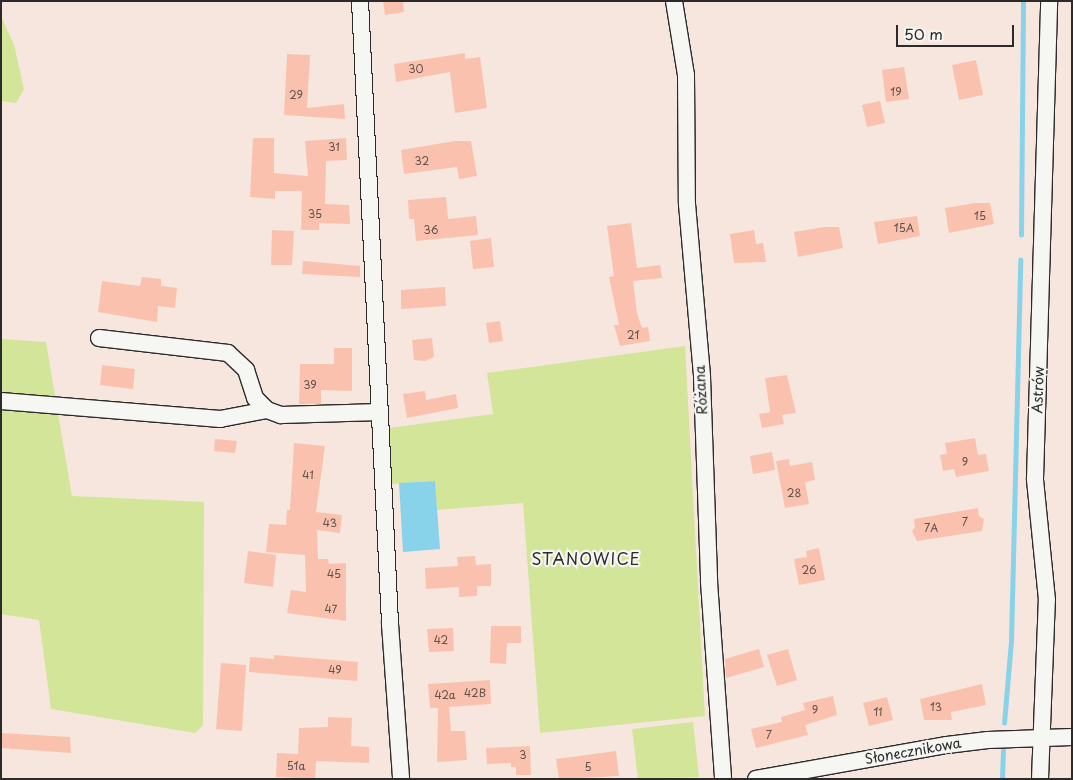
<!DOCTYPE html>
<meta charset="utf-8">
<style>
body{margin:0}
#map{position:relative;width:1073px;height:780px;overflow:hidden;background:#f7e6de;font-family:"Playpen Sans",sans-serif}
div>[style]{position:absolute}
[style*='--x']{left:calc(var(--x)*1px);top:calc(var(--y)*1px);width:calc(var(--w)*1px);rotate:calc(var(--a)*1deg)}
.green>*{inset:0;background:#d3e599}
.water>*{inset:0;background:#89d3ea}
.stream>*{height:4.5px;margin:-2.25px;padding:0 2.25px;transform-origin:2.25px;border-radius:2.25px;background:#89d3ea}
.building>*{inset:0;background:#fac2ae}
.roads{filter:drop-shadow(1px 0 #2b2b2b) drop-shadow(-1px 0 #2b2b2b) drop-shadow(0 1px #2b2b2b) drop-shadow(0 -1px #2b2b2b)}
.minor>*{height:16px;margin:-8px;padding:0 8px;transform-origin:8px;border-radius:8px;background:#f6f6f2}
span{translate:-50% -50%;white-space:nowrap;text-align:center;line-height:1.15;-webkit-text-stroke:4.5px #f6f6f2;paint-order:stroke}
.number-label{font-size:11px;color:#5f514c}
.number-label span{-webkit-text-stroke-width:0}
.street-label{font-size:14px;color:#2b2b2b}
.quarter-label{font-size:16px;color:#2b2b2b;letter-spacing:1px}
.frame{position:absolute;inset:0;border:2px solid #2b2b2b;pointer-events:none}
.scale{position:absolute;left:896px;top:25px;width:118px;height:22px;box-sizing:border-box;border:2px solid #2b2b2b;border-top:0;padding-left:6px;font-size:15px;line-height:18px;white-space:nowrap;color:#2b2b2b;-webkit-text-stroke:4px #f6f6f2;paint-order:stroke}
</style>
<div id="map">
<div class="green">
<i style="clip-path:polygon(1px 16px,14px 45px,24px 89px,16px 103px,1px 101px)"></i>
<i style="clip-path:polygon(1px 339px,46px 342px,72px 496px,204px 502px,203px 725px,195px 733px,51px 709px,39px 620px,1px 614px)"></i>
<i style="clip-path:polygon(685px 346px,705px 716px,540px 733px,523px 503px,437px 510px,435px 481px,391px 484px,389px 428px,493px 414px,487px 373px)"></i>
<i style="clip-path:polygon(693px 722px,699px 777px,638px 779px,632px 729px)"></i>
</div>
<div class="water">
<i style="clip-path:polygon(435px 481px,440px 549px,403px 552px,399px 483px)"></i>
</div>
<div class="stream">
<i style="--x:1021;--y:235;--w:234;--a:-89.5"></i>
<i style="--x:1004;--y:723;--w:82;--a:-85.1"></i>
<i style="--x:1011;--y:641;--w:381;--a:-88.6"></i>
<i style="--x:1002;--y:779;--w:28;--a:-88"></i>
</div>
<div class="building">
<i style="clip-path:polygon(383px 1px,403px 1px,404px 12px,385px 15px)"></i>
<i style="clip-path:polygon(465px 53px,465px 59px,480px 57px,487px 108px,455px 113px,450px 72px,396px 82px,394px 64px)"></i>
<i style="clip-path:polygon(287px 54px,310px 55px,307px 108px,344px 104px,345px 119px,284px 115px)"></i>
<i style="clip-path:polygon(976px 60px,983px 95px,959px 100px,952px 65px)"></i>
<i style="clip-path:polygon(904px 67px,909px 99px,886px 102px,882px 70px)"></i>
<i style="clip-path:polygon(880px 101px,885px 123px,867px 127px,862px 105px)"></i>
<i style="clip-path:polygon(253px 138px,274px 138px,274px 173px,308px 176px,305px 141px,346px 138px,347px 160px,326px 161px,325px 204px,349px 205px,350px 224px,319px 223px,319px 230px,301px 230px,302px 191px,275px 191px,275px 199px,250px 197px)"></i>
<i style="clip-path:polygon(455px 141px,471px 141px,477px 176px,459px 179px,457px 167px,404px 174px,401px 150px)"></i>
<i style="clip-path:polygon(446px 197px,448px 219px,476px 216px,478px 235px,416px 241px,414px 219px,409px 219px,408px 200px)"></i>
<i style="clip-path:polygon(975px 203px,990px 203px,994px 224px,949px 233px,945px 208px)"></i>
<i style="clip-path:polygon(917px 216px,920px 236px,878px 244px,874px 222px)"></i>
<i style="clip-path:polygon(631px 223px,637px 268px,660px 265px,662px 278px,633px 281px,637px 313px,642px 328px,648px 327px,650px 341px,620px 346px,614px 325px,619px 325px,609px 277px,614px 276px,607px 226px)"></i>
<i style="clip-path:polygon(824px 227px,839px 227px,843px 248px,798px 257px,794px 232px)"></i>
<i style="clip-path:polygon(272px 230px,294px 231px,292px 265px,271px 265px)"></i>
<i style="clip-path:polygon(754px 230px,756px 244px,763px 243px,766px 262px,734px 263px,730px 234px)"></i>
<i style="clip-path:polygon(491px 238px,494px 267px,473px 269px,470px 241px)"></i>
<i style="clip-path:polygon(303px 261px,360px 266px,360px 277px,302px 274px)"></i>
<i style="clip-path:polygon(142px 277px,161px 279px,161px 286px,177px 288px,175px 308px,158px 306px,157px 322px,98px 312px,102px 281px,140px 286px)"></i>
<i style="clip-path:polygon(445px 287px,446px 306px,401px 309px,401px 290px)"></i>
<i style="clip-path:polygon(500px 321px,503px 341px,489px 343px,486px 323px)"></i>
<i style="clip-path:polygon(432px 338px,434px 357px,425px 361px,414px 360px,412px 340px)"></i>
<i style="clip-path:polygon(334px 348px,352px 348px,352px 391px,321px 390px,321px 404px,299px 404px,300px 364px,334px 364px)"></i>
<i style="clip-path:polygon(102px 365px,135px 369px,133px 389px,100px 385px)"></i>
<i style="clip-path:polygon(787px 375px,796px 413px,782px 415px,784px 424px,762px 428px,759px 414px,770px 412px,765px 378px)"></i>
<i style="clip-path:polygon(425px 391px,426px 400px,456px 394px,458px 408px,407px 418px,403px 394px)"></i>
<i style="clip-path:polygon(975px 438px,978px 455px,986px 454px,989px 471px,956px 477px,954px 469px,943px 471px,940px 455px,947px 454px,945px 443px)"></i>
<i style="clip-path:polygon(215px 439px,237px 441px,235px 453px,214px 451px)"></i>
<i style="clip-path:polygon(294px 443px,325px 446px,316px 512px,342px 515px,340px 533px,317px 530px,318px 559px,328px 559px,329px 564px,346px 563px,346px 621px,287px 613px,291px 590px,306px 592px,305px 555px,266px 552px,269px 524px,286px 525px,287px 510px,290px 510px)"></i>
<i style="clip-path:polygon(772px 452px,775px 470px,753px 474px,750px 456px)"></i>
<i style="clip-path:polygon(789px 459px,790px 466px,812px 462px,815px 480px,805px 482px,809px 504px,785px 508px,776px 461px)"></i>
<i style="clip-path:polygon(978px 508px,979px 516px,984px 519px,982px 531px,917px 541px,912px 531px,915px 527px,914px 519px)"></i>
<i style="clip-path:polygon(819px 548px,825px 580px,799px 585px,794px 559px,807px 557px,806px 551px)"></i>
<i style="clip-path:polygon(248px 551px,276px 555px,273px 587px,244px 583px)"></i>
<i style="clip-path:polygon(475px 556px,476px 565px,491px 564px,491px 586px,477px 586px,477px 596px,459px 597px,459px 587px,426px 589px,425px 568px,458px 566px,457px 557px)"></i>
<i style="clip-path:polygon(491px 626px,521px 626px,521px 643px,507px 643px,506px 664px,490px 663px)"></i>
<i style="clip-path:polygon(453px 628px,454px 651px,429px 652px,427px 629px)"></i>
<i style="clip-path:polygon(759px 649px,764px 667px,726px 678px,725px 659px)"></i>
<i style="clip-path:polygon(788px 649px,797px 680px,777px 686px,767px 655px)"></i>
<i style="clip-path:polygon(274px 655px,358px 662px,357px 681px,249px 672px,250px 657px,274px 659px)"></i>
<i style="clip-path:polygon(221px 663px,246px 665px,242px 731px,216px 729px)"></i>
<i style="clip-path:polygon(490px 680px,491px 704px,449px 707px,451px 731px,465px 731px,467px 760px,437px 762px,438px 708px,430px 708px,428px 684px)"></i>
<i style="clip-path:polygon(982px 684px,986px 705px,951px 712px,952px 720px,924px 720px,920px 699px)"></i>
<i style="clip-path:polygon(833px 696px,837px 715px,805px 725px,808px 735px,756px 748px,751px 729px,782px 722px,781px 717px,805px 710px,803px 703px)"></i>
<i style="clip-path:polygon(887px 697px,893px 720px,869px 726px,863px 703px)"></i>
<i style="clip-path:polygon(328px 717px,352px 718px,351px 746px,369px 747px,369px 763px,316px 761px,315px 779px,276px 777px,277px 753px,298px 754px,299px 728px,328px 727px)"></i>
<i style="clip-path:polygon(1px 733px,70px 737px,71px 753px,1px 748px)"></i>
<i style="clip-path:polygon(530px 746px,531px 775px,516px 775px,516px 767px,511px 767px,511px 763px,487px 764px,486px 748px)"></i>
<i style="clip-path:polygon(616px 751px,619px 776px,559px 779px,556px 759px)"></i>
</div>
<div class="roads">
<div class="minor">
<i style="--x:360;--y:1;--w:624;--a:87.24"></i>
<i style="--x:390;--y:624;--w:155;--a:85.9"></i>
<i style="--x:674;--y:1;--w:75;--a:80.8"></i>
<i style="--x:686;--y:75;--w:129;--a:89.6"></i>
<i style="--x:687;--y:204;--w:174;--a:85"></i>
<i style="--x:702;--y:377;--w:205;--a:88"></i>
<i style="--x:709;--y:582;--w:197;--a:85.9"></i>
<i style="--x:99;--y:338;--w:130;--a:6.6"></i>
<i style="--x:228;--y:353;--w:25;--a:43"></i>
<i style="--x:246;--y:370;--w:29;--a:72"></i>
<i style="--x:255;--y:398;--w:17;--a:45"></i>
<i style="--x:267;--y:410;--w:15;--a:20"></i>
<i style="--x:281;--y:415;--w:99;--a:-1.7"></i>
<i style="--x:1;--y:401;--w:220;--a:4.7"></i>
<i style="--x:220;--y:419;--w:48;--a:-10.8"></i>
<i style="--x:756;--y:779;--w:194;--a:-10.1"></i>
<i style="--x:947;--y:745;--w:41;--a:-7"></i>
<i style="--x:988;--y:740;--w:84;--a:-2"></i>
<i style="--x:1040;--y:779;--w:179;--a:-87.8"></i>
<i style="--x:1047;--y:600;--w:122;--a:-95.7"></i>
<i style="--x:1035;--y:479;--w:478;--a:-88.3"></i>
</div>
</div>
<div class="number-label">
<span style="left:416px;top:69px">30</span>
<span style="left:896px;top:92px">19</span>
<span style="left:296px;top:95px">29</span>
<span style="left:334px;top:147px">31</span>
<span style="left:422px;top:161px">32</span>
<span style="left:315px;top:214px">35</span>
<span style="left:980px;top:216px">15</span>
<span style="left:904px;top:228px">15A</span>
<span style="left:431px;top:230px">36</span>
<span style="left:633px;top:335px">21</span>
<span style="left:310px;top:385px">39</span>
<span style="left:965px;top:462px">9</span>
<span style="left:308px;top:475px">41</span>
<span style="left:794px;top:493px">28</span>
<span style="left:965px;top:522px">7</span>
<span style="left:330px;top:523px">43</span>
<span style="left:931px;top:528px">7A</span>
<span style="left:809px;top:570px">26</span>
<span style="left:334px;top:574px">45</span>
<span style="left:331px;top:609px">47</span>
<span style="left:441px;top:640px">42</span>
<span style="left:335px;top:670px">49</span>
<span style="left:475px;top:693px">42B</span>
<span style="left:445px;top:695px">42a</span>
<span style="left:936px;top:707px">13</span>
<span style="left:815px;top:710px">9</span>
<span style="left:878px;top:712px">11</span>
<span style="left:769px;top:735px">7</span>
<span style="left:523px;top:755px">3</span>
<span style="left:296px;top:766px">51a</span>
<span style="left:588px;top:767px">5</span>
</div>
<div class="street-label">
<span style="left:701px;top:390px;rotate:-93deg">Różana</span>
<span style="left:1038px;top:390px;rotate:-88deg">Astrów</span>
<span style="left:913px;top:751px;rotate:-10deg">Słonecznikowa</span>
</div>
<div class="quarter-label">
<span style="left:586px;top:558px">STANOWICE</span>
</div>
<div class="frame"></div>
<div class="scale">50 m</div>
</div>
